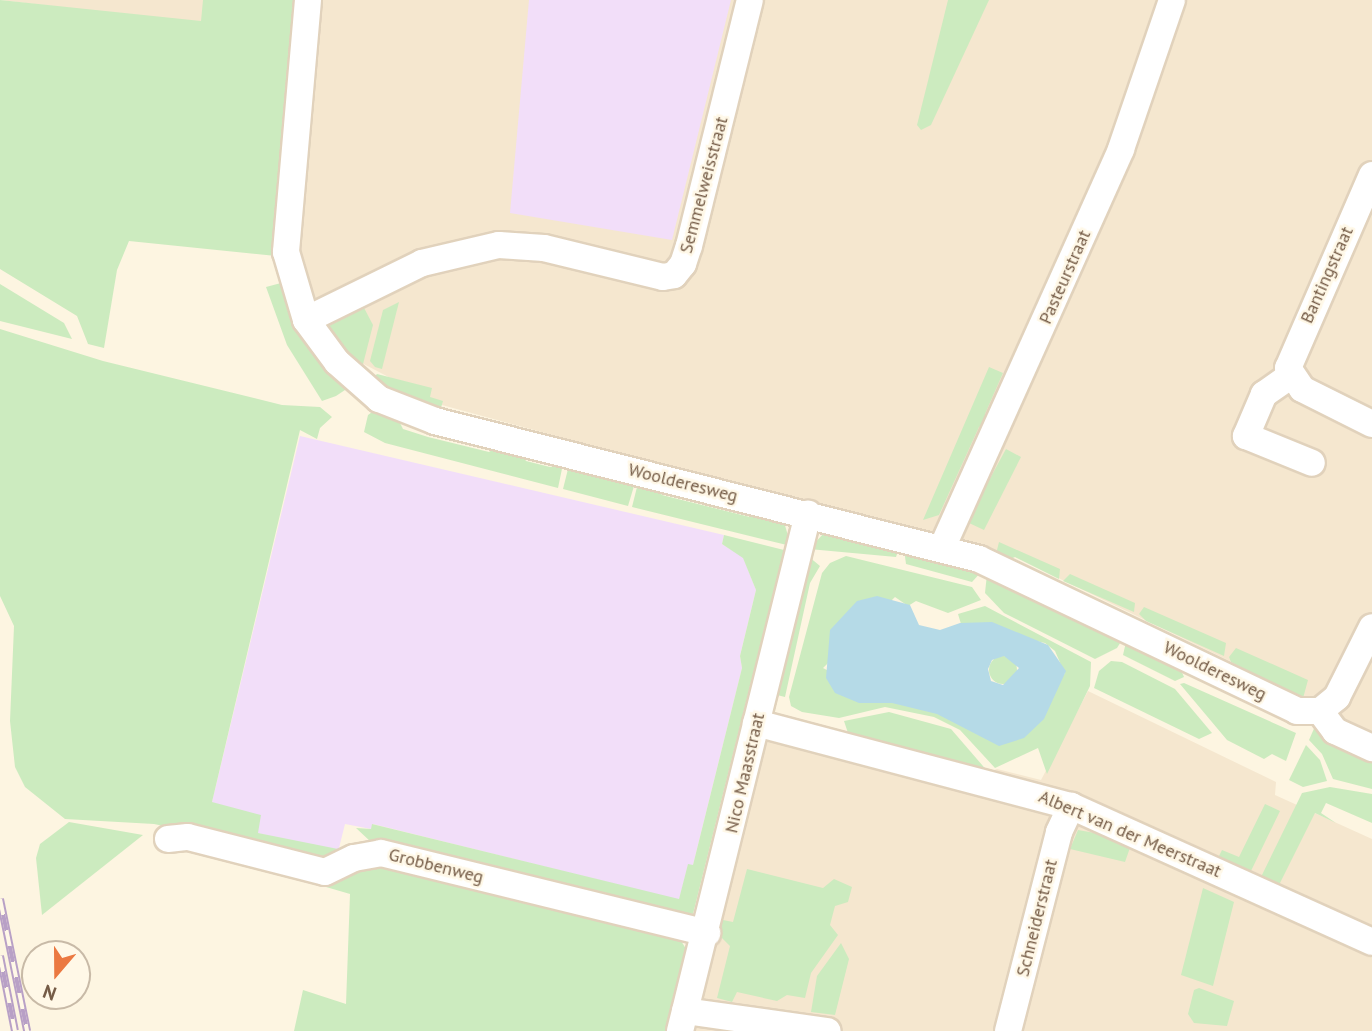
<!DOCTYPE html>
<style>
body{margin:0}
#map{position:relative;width:1372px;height:1031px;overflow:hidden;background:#fdf5e1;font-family:"PT Sans",sans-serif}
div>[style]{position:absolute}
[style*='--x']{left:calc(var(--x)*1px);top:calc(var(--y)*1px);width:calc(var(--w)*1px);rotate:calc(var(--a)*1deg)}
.residential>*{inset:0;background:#f5e7cf}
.education>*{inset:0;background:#f2def9}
.green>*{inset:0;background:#ccebbf}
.round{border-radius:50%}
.water>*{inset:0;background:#b5dae7}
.roads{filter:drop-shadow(2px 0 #e1d2bc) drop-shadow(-2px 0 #e1d2bc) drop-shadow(0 2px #e1d2bc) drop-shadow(0 -2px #e1d2bc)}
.minor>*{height:26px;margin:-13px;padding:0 13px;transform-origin:13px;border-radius:13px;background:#fff}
.rail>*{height:8px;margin-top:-4px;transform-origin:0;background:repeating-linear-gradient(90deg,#fff8e7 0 16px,#b8a0c6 0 32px);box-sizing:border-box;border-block:2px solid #b8a0c6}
span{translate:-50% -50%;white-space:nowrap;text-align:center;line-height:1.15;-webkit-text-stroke:5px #fff8e7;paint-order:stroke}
.street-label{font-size:18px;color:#755c47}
.north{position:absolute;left:21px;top:940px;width:70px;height:70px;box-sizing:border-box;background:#fff8e7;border:2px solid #c8baa7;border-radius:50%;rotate:200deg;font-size:19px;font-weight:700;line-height:28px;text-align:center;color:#755c47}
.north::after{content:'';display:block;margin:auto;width:24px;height:32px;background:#eb7941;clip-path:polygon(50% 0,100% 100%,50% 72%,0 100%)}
</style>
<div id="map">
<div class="residential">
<i style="clip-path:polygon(0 0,1372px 0,1372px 741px,1285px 696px,1282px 687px,1264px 678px,1255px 681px,1250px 672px,1234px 663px,1015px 557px,1007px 560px,951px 537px,821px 508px,442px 405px,337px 350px,300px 264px,320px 37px)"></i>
<i style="clip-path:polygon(1088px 691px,1276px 782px,1275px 795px,1372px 839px,1372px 1031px,670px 1031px,749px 715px,989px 772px,997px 769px,1041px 780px)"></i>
</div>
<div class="education">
<i style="clip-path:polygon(529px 0,731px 0,672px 240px,510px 213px)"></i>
<i style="clip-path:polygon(300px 436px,724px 535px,722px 544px,743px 557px,756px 590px,740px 656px,742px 668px,693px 865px,688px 865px,679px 900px,373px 824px,371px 829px,345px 824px,338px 852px,257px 833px,212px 802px)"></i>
</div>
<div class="green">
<i style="clip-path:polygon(0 0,201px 21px,203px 0,297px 0,281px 144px,276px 256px,129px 241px,117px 270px,104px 348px,88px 344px,77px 316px,0 269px)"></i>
<i style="clip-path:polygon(948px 0,989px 0,931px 125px,921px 130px,917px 125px)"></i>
<i style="clip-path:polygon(281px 283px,288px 306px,348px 388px,336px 396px,322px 401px,287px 345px,266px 287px)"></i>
<i style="clip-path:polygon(0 284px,64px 323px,72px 339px,0 321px)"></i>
<i style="clip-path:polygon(399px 302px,382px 369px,375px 367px,370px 361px,383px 310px)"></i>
<i style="clip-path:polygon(362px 304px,373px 325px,361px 372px,329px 333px,329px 326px)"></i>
<i style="clip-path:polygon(0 329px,103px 361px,282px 405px,320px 407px,332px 417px,320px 428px,317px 439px,300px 430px,212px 802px,261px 815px,258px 833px,353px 852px,338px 862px,154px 824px,65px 819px,25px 787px,15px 767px,10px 721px,14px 626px,0 596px)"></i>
<i style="clip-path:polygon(989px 367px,1003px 373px,985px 414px,988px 422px,979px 427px,939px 515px,923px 520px)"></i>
<i style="clip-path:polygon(377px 374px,432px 388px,430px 397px,443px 401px,440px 411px,416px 404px,371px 380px)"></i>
<i style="clip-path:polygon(375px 410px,399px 421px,403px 429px,428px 437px,489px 452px,497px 447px,521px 453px,526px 461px,550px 467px,563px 464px,558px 488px,385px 443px,364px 432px,368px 415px)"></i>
<i style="clip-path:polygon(1006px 449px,1021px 457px,984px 530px,969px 523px,969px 517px)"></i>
<i style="clip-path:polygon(569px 465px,634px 486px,628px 506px,563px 489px)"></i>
<i style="clip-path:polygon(638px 483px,658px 488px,662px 495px,750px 517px,760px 512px,784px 522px,791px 546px,632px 507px)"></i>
<i style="clip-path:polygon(825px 532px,899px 548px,896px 557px,809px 549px)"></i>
<i style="clip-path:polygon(724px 535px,784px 550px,693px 914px,371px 842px,356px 828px,371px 829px,372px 824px,679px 899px,688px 864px,693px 865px,742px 668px,740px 656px,756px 590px,743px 558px,722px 544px)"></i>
<i style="clip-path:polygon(999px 542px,1060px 569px,1059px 579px,1015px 557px,1007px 560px,996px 554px)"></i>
<i style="clip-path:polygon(904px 549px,982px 571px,972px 582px,906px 564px)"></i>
<i style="clip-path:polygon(808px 556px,820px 566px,810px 583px,785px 697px,773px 694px)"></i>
<i style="clip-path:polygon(846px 556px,972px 587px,981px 600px,948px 613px,916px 601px,908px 606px,895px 597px,823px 668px,885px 700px,925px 707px,1065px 674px,1055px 651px,1045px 643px,961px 624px,958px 614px,985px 606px,1091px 662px,1090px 686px,1047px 774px,1038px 748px,995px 768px,960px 730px,934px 717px,885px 707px,839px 718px,802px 712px,791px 706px,789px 697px,822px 573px,830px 563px)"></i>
<i style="clip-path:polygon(987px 574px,1122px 640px,1117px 648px,1095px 659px,1004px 613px,985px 593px)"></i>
<i style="clip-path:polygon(1070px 574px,1135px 603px,1134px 612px,1063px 581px)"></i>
<i style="clip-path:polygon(1144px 607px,1226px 643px,1224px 656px,1146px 621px,1139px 614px)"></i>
<i style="clip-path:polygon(1126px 642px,1180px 668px,1184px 677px,1175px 681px,1123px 655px)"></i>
<i style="clip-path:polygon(1236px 648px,1308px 680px,1302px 702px,1264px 678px,1253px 680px,1250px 672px,1231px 662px,1229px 657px)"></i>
<i class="round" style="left:989px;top:656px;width:28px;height:28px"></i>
<i style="clip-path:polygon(1111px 661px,1122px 662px,1175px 689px,1212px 733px,1199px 739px,1094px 688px,1099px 671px)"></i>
<i style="clip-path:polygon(1184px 683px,1296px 733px,1286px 761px,1272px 754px,1264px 759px,1227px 740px,1180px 684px)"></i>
<i style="clip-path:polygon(889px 712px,951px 729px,989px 773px,850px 739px,844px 721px)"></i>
<i style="clip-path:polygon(1316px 724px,1372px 754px,1372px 789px,1333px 779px,1322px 754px,1309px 740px)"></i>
<i style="clip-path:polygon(1306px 745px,1320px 760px,1327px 781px,1303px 787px,1289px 780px)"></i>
<i style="clip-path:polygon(1330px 787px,1372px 794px,1372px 823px,1326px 803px,1321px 813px,1336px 823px,1315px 813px,1279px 885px,1261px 877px,1302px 793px)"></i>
<i style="clip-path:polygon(1265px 804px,1280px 811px,1250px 873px,1218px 858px,1222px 850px,1239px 857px)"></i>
<i style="clip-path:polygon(69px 822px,143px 835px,42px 915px,36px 858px,40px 844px)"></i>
<i style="clip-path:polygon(1098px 827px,1132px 842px,1125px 862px,1070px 849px,1078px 830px,1095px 833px)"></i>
<i style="clip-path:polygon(367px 862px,678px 936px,688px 952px,671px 1031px,294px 1031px,303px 990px,346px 1004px,350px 894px,285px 875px)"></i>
<i style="clip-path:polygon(747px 869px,823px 888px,834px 879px,852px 887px,848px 902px,835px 906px,830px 925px,838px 935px,811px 973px,805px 998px,787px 995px,777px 1001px,737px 992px,732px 1002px,717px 998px,730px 946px,719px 935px,723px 920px,733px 922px)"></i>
<i style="clip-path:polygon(1203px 888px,1234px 902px,1213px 986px,1181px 975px)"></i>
<i style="clip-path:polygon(841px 943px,849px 959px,835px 1015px,811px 1012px,817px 976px)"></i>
<i style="clip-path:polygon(1199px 988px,1234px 1001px,1227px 1026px,1194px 1023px,1188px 1014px,1194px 990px)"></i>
</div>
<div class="water">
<i style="clip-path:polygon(evenodd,877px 596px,910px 605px,919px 625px,940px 630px,960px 623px,992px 622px,1048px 645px,1066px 671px,1044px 719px,1024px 738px,999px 746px,937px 714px,892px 703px,859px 703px,835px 693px,826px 678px,830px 630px,857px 601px,877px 596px,1004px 656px,1019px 668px,1003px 685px,991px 681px,988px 669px,992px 660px,1004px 656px)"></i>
</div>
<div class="roads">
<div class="minor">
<i style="--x:308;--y:0;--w:253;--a:95"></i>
<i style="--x:286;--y:252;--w:71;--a:73.6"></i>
<i style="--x:306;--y:320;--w:52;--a:53.6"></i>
<i style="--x:337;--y:362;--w:56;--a:41.4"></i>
<i style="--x:379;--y:399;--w:60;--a:21.4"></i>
<i style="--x:435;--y:421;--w:561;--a:14.23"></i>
<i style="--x:979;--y:559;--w:352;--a:25.5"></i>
<i style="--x:1297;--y:711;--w:23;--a:0"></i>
<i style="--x:1320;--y:711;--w:25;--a:53"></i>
<i style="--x:1335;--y:731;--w:41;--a:24.7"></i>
<i style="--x:1372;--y:175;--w:210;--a:113.5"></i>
<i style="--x:1288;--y:368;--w:25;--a:56"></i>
<i style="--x:1302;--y:389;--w:78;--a:26.6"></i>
<i style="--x:306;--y:320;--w:129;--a:-26.2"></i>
<i style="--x:422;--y:263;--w:79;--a:-13.2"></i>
<i style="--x:499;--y:245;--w:45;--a:3.8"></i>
<i style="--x:544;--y:248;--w:122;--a:13.7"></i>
<i style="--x:663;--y:277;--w:11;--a:-10"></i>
<i style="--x:674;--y:275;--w:14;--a:-51"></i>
<i style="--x:683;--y:264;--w:19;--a:-72"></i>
<i style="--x:689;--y:246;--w:253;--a:-76.1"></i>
<i style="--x:1290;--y:376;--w:32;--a:145"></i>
<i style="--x:1264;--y:394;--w:46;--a:113.2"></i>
<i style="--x:1246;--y:436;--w:71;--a:22.2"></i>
<i style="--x:942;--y:548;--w:437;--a:-65.8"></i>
<i style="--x:1121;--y:149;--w:157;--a:-71.1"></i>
<i style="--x:1320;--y:711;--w:22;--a:-39"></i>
<i style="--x:1337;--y:697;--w:78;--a:-63.4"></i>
<i style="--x:756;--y:723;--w:326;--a:14.8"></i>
<i style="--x:1071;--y:806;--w:330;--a:24.3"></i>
<i style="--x:168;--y:839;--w:20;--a:-6"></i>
<i style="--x:188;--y:837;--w:141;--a:14.3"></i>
<i style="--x:325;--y:872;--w:32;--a:-26"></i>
<i style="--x:354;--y:858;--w:27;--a:-10"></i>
<i style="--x:381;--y:853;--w:336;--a:13.8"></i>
<i style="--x:685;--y:1011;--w:144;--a:8"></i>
<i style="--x:680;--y:1031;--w:533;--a:-76.09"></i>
<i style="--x:1008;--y:1031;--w:205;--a:-75.6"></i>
<i style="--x:1059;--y:832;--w:29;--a:-65"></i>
</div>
</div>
<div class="rail">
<i style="--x:0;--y:899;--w:135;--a:78.4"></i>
<i style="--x:0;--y:956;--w:76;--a:78.7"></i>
</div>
<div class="street-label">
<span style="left:704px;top:185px;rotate:-75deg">Semmelweisstraat</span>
<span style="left:1327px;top:275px;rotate:-66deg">Bantingstraat</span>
<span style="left:1065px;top:277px;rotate:-66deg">Pasteurstraat</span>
<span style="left:683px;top:483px;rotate:14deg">Woolderesweg</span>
<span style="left:1215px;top:671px;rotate:26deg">Woolderesweg</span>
<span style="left:745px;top:773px;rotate:-77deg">Nico Maasstraat</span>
<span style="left:1130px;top:834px;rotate:23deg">Albert van der Meerstraat</span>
<span style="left:436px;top:866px;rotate:14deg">Grobbenweg</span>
<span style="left:1037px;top:918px;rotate:-76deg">Schneiderstraat</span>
</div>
<div class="north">N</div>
</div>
